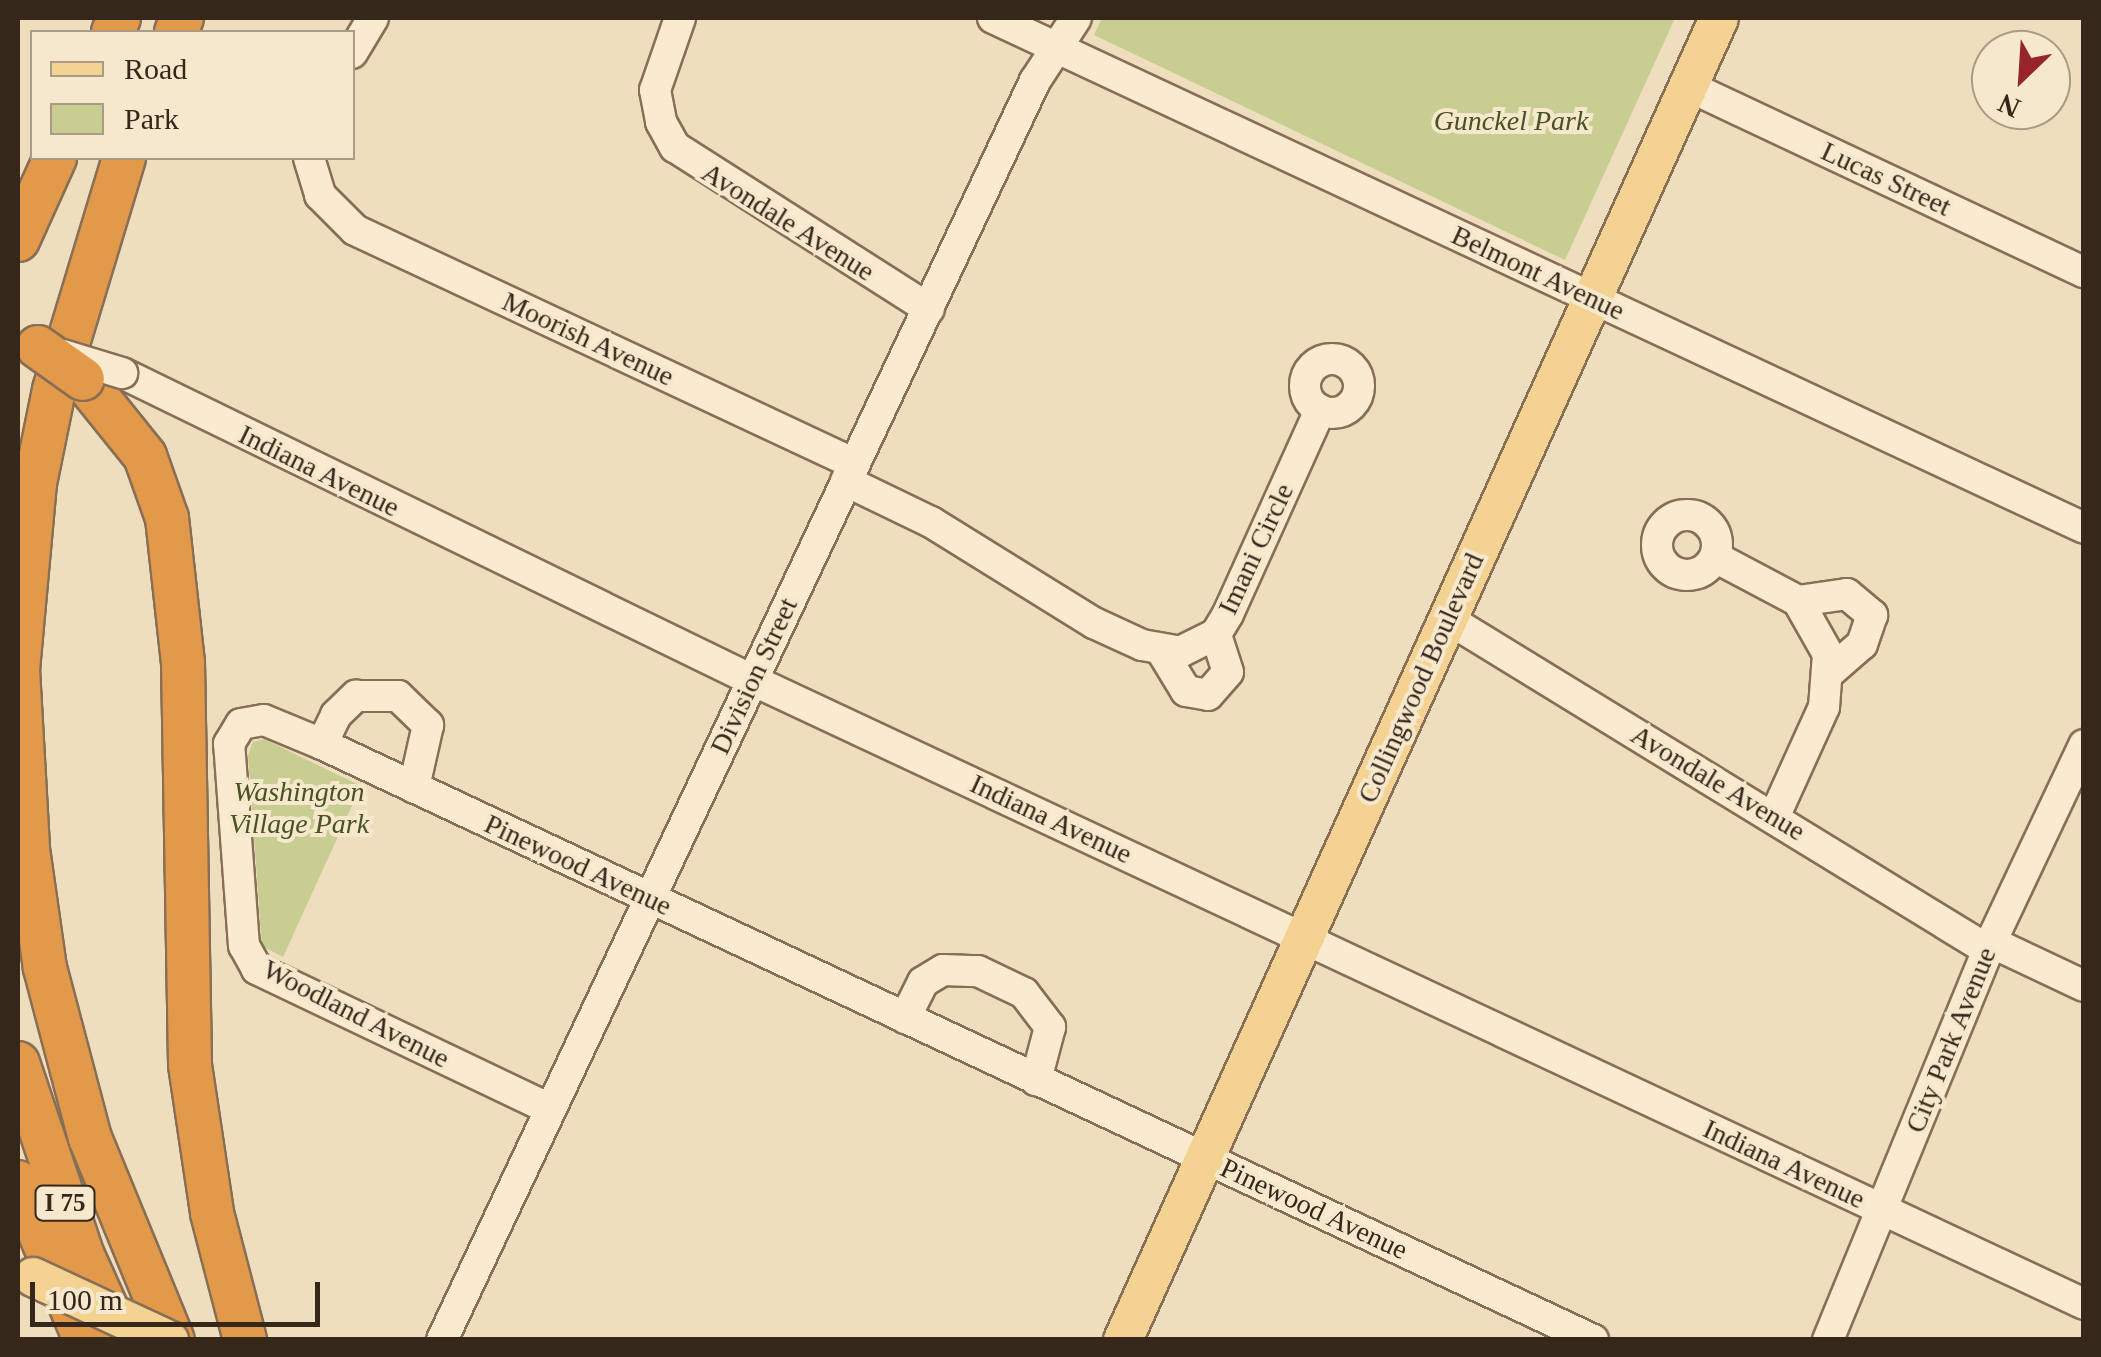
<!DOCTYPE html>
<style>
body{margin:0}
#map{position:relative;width:2101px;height:1357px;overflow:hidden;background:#efdebd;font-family:Georgia,serif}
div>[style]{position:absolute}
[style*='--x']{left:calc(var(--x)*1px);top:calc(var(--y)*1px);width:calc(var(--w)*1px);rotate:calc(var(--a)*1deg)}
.green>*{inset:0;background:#c8cd91}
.roads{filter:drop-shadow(2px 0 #876e56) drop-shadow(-2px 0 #876e56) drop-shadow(0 2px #876e56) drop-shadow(0 -2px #876e56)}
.minor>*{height:30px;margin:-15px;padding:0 15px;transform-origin:15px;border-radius:15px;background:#faebd0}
.minor>.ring{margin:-15px;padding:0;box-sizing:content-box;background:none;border:30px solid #faebd0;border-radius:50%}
.major>*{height:38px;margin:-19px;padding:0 19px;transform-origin:19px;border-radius:19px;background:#f4d292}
.highway>*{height:42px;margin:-21px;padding:0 21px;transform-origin:21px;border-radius:21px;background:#e29949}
.bridges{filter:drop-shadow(2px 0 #876e56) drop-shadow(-2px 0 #876e56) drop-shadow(0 2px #876e56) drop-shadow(0 -2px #876e56)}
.minor-bridge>*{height:30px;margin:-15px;padding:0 15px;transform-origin:15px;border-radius:15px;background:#faebd0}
.major-bridge>*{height:38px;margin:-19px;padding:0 19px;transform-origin:19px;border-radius:19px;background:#f4d292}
.highway-bridge>*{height:42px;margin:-21px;padding:0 21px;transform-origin:21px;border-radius:21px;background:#e29949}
span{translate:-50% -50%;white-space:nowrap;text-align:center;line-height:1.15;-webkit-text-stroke:8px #f6e8cc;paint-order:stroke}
.shield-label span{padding:2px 8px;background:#f6e8cc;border:2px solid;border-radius:8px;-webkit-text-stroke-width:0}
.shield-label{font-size:25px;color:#36271b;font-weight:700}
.park-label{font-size:28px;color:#485321;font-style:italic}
.street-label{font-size:28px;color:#36271b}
.frame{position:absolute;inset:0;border:20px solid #36271b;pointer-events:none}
.legend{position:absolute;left:30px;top:30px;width:325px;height:130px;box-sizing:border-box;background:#f6e8cc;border:2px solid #a99b85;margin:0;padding:12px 18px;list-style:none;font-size:30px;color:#36271b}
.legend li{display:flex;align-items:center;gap:20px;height:50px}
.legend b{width:50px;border:2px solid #a99b85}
.north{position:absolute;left:1971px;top:30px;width:100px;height:100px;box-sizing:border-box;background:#f6e8cc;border:2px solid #a99b85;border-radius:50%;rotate:205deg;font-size:28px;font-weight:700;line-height:40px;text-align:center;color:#36271b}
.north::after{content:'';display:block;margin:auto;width:35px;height:45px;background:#972429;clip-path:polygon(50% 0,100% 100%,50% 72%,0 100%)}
.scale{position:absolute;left:30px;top:1282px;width:290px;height:45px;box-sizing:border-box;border:5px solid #36271b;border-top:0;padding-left:12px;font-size:30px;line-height:35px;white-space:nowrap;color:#36271b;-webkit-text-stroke:8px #f6e8cc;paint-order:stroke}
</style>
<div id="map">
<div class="green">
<i style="clip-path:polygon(1102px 18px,1675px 18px,1565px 260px,1094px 35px)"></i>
<i style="clip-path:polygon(264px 739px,361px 786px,283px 957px,262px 946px,248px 755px,253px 742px)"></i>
</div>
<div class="roads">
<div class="minor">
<i style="--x:680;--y:18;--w:76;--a:109.1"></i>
<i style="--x:655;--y:90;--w:33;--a:79"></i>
<i style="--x:661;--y:122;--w:29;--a:61"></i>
<i style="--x:675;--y:147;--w:301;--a:32.5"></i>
<i style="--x:993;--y:18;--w:1204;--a:25.05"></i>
<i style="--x:352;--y:53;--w:41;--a:-59"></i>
<i style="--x:1688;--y:86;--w:438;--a:25.2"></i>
<i style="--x:309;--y:158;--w:39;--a:73"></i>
<i style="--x:320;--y:195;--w:49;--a:45"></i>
<i style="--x:355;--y:230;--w:552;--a:25.08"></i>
<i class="ring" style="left:1305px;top:359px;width:24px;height:24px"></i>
<i style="--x:122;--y:373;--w:701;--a:25.98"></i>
<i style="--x:752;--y:680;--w:1471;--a:25.1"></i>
<i style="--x:846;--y:481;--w:94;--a:25.8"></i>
<i style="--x:931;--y:522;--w:192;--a:31.8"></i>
<i style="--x:1094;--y:623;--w:53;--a:24.6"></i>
<i style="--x:1142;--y:645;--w:39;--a:10"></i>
<i style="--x:1180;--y:652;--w:40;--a:-26.6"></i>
<i style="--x:1216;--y:634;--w:23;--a:-59"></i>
<i style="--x:1228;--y:614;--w:224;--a:-65.7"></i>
<i class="ring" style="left:1657px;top:515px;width:30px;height:30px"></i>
<i style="--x:1715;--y:557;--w:94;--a:27.9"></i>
<i style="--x:1798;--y:601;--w:61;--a:60.5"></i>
<i style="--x:1828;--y:654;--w:53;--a:94.3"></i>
<i style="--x:1824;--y:707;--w:121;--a:114.4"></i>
<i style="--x:1798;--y:601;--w:49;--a:-8.1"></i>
<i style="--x:1847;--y:594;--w:33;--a:40"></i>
<i style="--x:1872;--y:615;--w:31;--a:109"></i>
<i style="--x:1862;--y:644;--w:43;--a:138.8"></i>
<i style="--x:1448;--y:619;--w:633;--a:31.51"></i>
<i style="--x:1161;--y:650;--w:48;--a:58.6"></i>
<i style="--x:1186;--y:691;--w:22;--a:10"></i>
<i style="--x:1208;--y:695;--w:30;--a:-49"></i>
<i style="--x:1228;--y:672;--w:40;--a:-108"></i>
<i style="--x:322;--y:744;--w:32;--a:-64"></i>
<i style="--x:336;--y:715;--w:28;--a:-44"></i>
<i style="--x:356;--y:696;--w:42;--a:0"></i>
<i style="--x:398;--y:696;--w:42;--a:44"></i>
<i style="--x:428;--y:725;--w:64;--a:102.7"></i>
<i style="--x:1991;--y:942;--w:103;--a:25.3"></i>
<i style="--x:905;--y:1018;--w:40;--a:-63.4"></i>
<i style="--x:923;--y:982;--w:23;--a:-31"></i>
<i style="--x:943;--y:970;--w:35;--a:2"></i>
<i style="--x:978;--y:971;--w:51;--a:25.6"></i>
<i style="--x:1024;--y:993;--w:43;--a:52.6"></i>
<i style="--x:1050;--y:1027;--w:55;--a:104.8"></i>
<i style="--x:550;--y:1109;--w:325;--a:-154.5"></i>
<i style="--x:257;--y:969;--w:26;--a:-119"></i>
<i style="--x:244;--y:946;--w:203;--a:-94.2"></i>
<i style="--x:229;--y:744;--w:23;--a:-59"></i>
<i style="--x:241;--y:724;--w:23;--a:-10"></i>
<i style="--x:264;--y:720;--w:63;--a:22.5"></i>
<i style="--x:322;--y:744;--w:1404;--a:25.12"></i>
<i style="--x:442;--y:1340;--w:1392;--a:-64.78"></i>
<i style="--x:1035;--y:81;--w:75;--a:-56.9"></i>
<i style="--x:1828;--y:1340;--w:430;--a:-67.7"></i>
<i style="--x:1991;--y:942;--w:218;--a:-64.7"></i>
</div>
<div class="major">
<i style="--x:1123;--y:1340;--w:1450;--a:-65.73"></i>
</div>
<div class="highway">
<i style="--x:113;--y:32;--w:15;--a:-67"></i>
<i style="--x:176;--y:32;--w:15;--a:-67"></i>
<i style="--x:124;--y:158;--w:242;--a:106.8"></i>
<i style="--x:54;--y:390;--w:95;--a:101.5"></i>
<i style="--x:35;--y:483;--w:187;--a:95.2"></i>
<i style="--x:18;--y:669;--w:180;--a:86.8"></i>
<i style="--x:28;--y:849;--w:120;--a:81.9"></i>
<i style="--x:45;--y:968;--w:176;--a:75.2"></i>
<i style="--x:90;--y:1138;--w:218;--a:67.7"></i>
<i style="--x:18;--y:240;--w:90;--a:-65.7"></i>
<i style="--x:83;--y:379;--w:99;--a:51.2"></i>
<i style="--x:145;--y:456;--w:66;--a:70.5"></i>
<i style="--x:167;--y:518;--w:145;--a:83.7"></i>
<i style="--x:183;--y:662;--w:403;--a:89"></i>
<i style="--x:190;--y:1065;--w:150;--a:81.5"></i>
<i style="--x:212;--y:1213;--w:131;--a:75.4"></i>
<i style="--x:18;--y:1063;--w:204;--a:71.4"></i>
<i style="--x:83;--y:1256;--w:92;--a:65.7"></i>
<i style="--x:18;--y:1182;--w:172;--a:67"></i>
</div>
</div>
<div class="bridges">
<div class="minor-bridge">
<i style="--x:63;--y:355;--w:62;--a:17"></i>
</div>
<div class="major-bridge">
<i style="--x:33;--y:1277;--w:150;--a:24.9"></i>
</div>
<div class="highway-bridge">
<i style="--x:38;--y:347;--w:55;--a:35.4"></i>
</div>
</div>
<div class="shield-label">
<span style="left:65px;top:1203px">I 75</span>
</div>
<div class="park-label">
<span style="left:1511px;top:121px">Gunckel Park</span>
<span style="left:299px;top:808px">Washington<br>Village Park</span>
</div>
<div class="street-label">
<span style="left:1886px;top:179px;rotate:25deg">Lucas Street</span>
<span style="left:788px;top:222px;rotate:32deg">Avondale Avenue</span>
<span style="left:1538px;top:273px;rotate:25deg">Belmont Avenue</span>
<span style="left:588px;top:339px;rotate:25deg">Moorish Avenue</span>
<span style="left:319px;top:471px;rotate:26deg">Indiana Avenue</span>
<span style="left:1256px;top:549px;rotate:-65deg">Imani Circle</span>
<span style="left:754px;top:676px;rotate:-65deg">Division Street</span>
<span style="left:1421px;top:678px;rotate:-66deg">Collingwood Boulevard</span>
<span style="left:1718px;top:783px;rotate:31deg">Avondale Avenue</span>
<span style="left:1051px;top:819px;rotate:25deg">Indiana Avenue</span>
<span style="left:578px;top:865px;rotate:25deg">Pinewood Avenue</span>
<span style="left:356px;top:1014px;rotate:27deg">Woodland Avenue</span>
<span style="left:1951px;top:1040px;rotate:-68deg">City Park Avenue</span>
<span style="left:1784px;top:1164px;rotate:25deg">Indiana Avenue</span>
<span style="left:1314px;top:1209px;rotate:25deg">Pinewood Avenue</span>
</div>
<div class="frame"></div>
<ul class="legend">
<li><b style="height:12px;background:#f4d292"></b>Road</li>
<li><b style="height:28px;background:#c8cd91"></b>Park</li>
</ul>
<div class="north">N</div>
<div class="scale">100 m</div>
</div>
